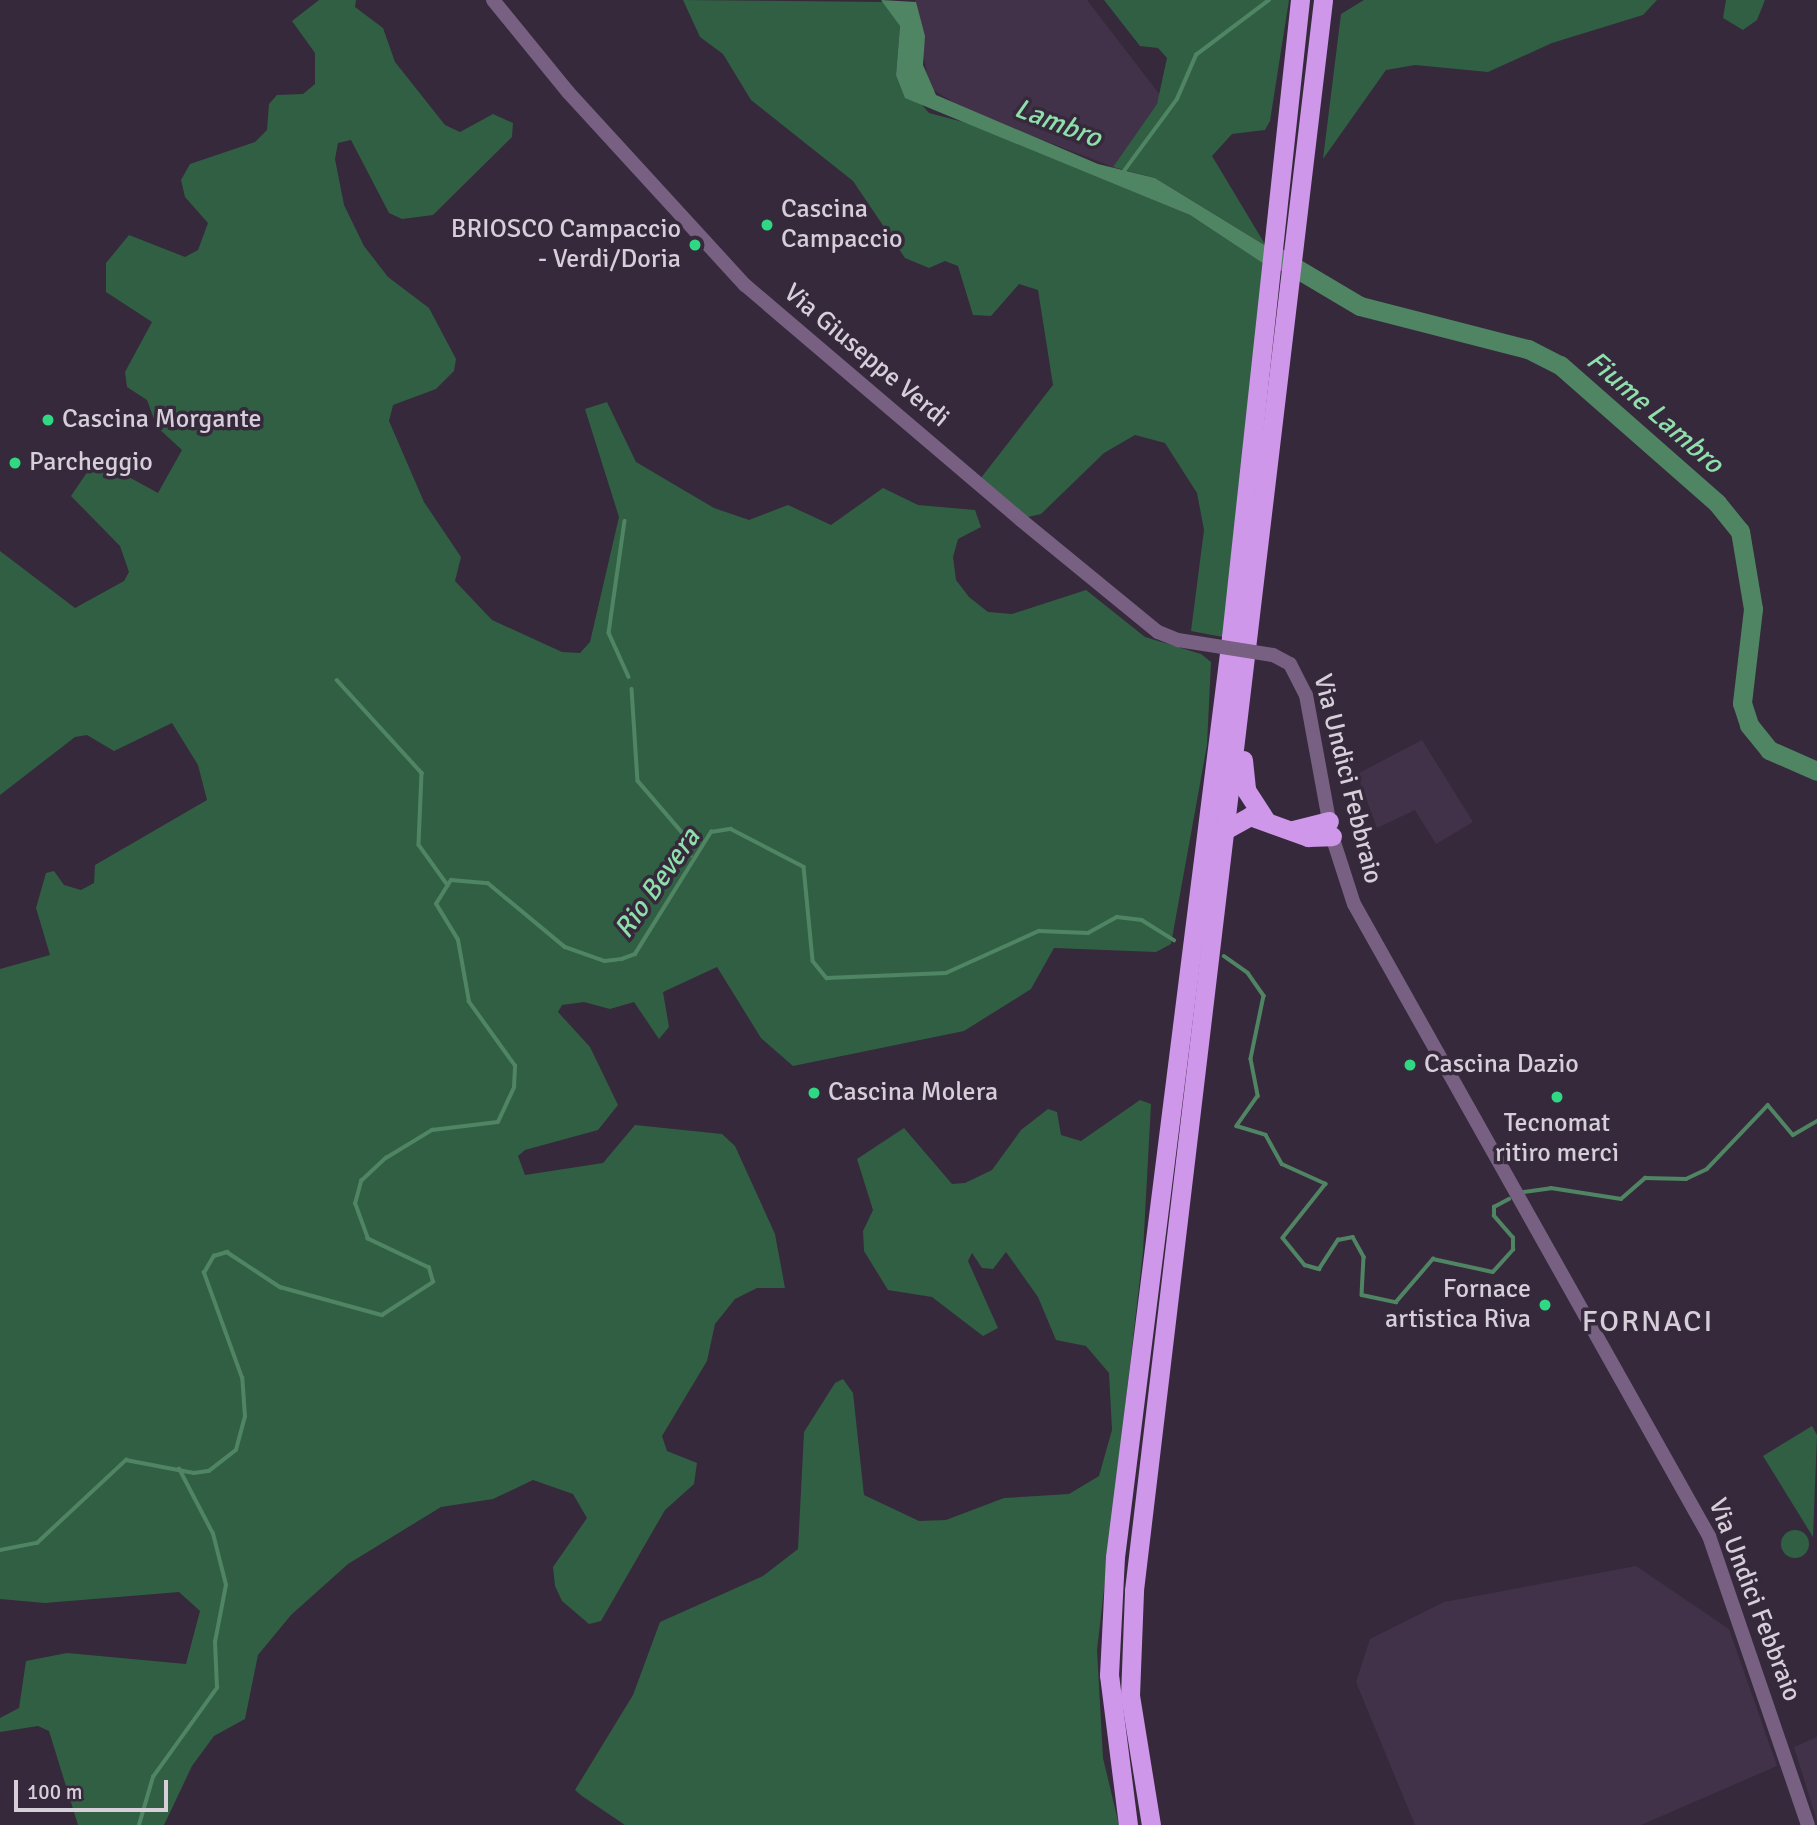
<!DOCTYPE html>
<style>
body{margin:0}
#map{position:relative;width:1817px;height:1825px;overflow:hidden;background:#35293b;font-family:Signika,sans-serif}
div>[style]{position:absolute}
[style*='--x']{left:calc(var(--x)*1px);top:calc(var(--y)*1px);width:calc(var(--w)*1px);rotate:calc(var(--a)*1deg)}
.built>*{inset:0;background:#423249}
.green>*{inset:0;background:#315f43}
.round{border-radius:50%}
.water>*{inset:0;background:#508563}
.stream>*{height:3.5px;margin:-1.75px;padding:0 1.75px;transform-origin:1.75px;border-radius:1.75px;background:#508563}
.river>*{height:19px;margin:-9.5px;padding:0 9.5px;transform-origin:9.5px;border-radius:9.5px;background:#508563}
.tertiary>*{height:14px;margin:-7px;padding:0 7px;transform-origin:7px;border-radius:7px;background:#786083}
.trunk>*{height:19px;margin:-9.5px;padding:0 9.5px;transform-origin:9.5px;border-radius:9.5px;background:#ce97e9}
.tertiary-bridge>*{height:14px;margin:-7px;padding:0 7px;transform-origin:7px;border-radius:7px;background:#786083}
.dots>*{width:19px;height:19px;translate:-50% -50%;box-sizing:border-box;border:4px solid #35293b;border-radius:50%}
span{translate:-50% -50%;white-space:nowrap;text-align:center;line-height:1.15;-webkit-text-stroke:7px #35293b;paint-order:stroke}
.poi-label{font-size:26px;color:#d6cfda}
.left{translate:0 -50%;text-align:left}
.right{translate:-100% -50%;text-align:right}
.street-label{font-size:26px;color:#d6cfda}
.water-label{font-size:28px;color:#8edfab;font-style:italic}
.quarter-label{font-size:30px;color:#d6cfda;letter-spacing:2px}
.scale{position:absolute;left:14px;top:1780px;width:154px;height:32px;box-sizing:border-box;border:4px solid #d6cfda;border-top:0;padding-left:9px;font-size:21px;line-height:24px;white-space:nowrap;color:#d6cfda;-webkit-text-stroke:5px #35293b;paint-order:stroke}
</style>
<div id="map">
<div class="built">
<i style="clip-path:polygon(915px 0,1087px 0,1160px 95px,1157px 104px,1113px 167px,965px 110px,929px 87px)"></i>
<i style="clip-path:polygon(1422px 740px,1473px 822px,1436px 844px,1415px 810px,1377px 828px,1357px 774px)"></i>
<i style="clip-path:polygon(1636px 1566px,1729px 1629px,1777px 1766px,1641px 1825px,1415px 1825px,1356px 1682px,1370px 1639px,1444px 1602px)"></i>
<i style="clip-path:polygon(1817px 1737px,1817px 1821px,1794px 1747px)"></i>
</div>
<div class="green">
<i style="clip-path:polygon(319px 0,356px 0,355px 7px,383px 28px,395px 62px,445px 125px,460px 132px,493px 114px,513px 123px,512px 137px,433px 215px,402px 219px,389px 213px,351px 140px,338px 143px,335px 159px,344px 205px,364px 246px,388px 277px,429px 308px,456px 359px,454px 371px,436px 389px,393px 405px,389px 421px,424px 502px,461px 557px,455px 581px,492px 620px,562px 652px,580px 653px,590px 642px,619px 517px,585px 409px,607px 402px,636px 462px,714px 508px,749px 520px,788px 505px,831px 525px,883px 488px,918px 505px,975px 510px,981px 527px,958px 539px,953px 557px,956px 580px,969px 597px,988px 612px,1012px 614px,1086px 590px,1145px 637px,1201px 654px,1211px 662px,1207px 745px,1171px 944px,1156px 952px,1054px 948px,1031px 989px,964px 1031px,793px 1066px,761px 1038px,717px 967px,663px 992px,669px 1027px,659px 1039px,634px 1002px,610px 1009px,584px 1002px,562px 1005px,558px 1012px,590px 1047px,618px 1105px,598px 1130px,525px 1150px,518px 1156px,525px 1175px,603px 1163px,635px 1125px,722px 1134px,735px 1146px,775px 1234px,785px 1288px,757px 1288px,735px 1299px,715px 1324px,707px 1361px,662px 1436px,667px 1451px,697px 1463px,694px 1484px,665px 1510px,601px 1621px,589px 1624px,562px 1601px,555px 1586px,553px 1567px,587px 1518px,573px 1494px,533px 1480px,493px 1499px,441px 1507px,348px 1564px,291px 1615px,258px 1655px,245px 1719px,214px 1736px,192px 1766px,164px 1825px,78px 1825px,49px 1731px,38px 1726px,0 1732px,0 1718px,19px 1708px,26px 1661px,67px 1653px,186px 1664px,200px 1611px,179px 1592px,45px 1603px,0 1599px,0 969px,50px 955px,36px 908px,46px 873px,54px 871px,64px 885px,81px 890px,94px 883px,95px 865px,207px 800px,198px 765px,172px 723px,114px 751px,87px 735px,75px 737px,0 795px,0 551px,75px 608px,124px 581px,129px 572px,120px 546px,71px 496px,96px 459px,158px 493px,182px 450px,157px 427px,147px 400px,127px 387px,125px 372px,152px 322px,106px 292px,106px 263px,129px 235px,185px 257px,198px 250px,208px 223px,185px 197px,181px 180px,190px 164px,255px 142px,267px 130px,269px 104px,277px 95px,303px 94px,315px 84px,315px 53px,292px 21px)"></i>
<i style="clip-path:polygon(683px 0,886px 2px,900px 26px,896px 75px,929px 113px,975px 125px,1190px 215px,1264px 264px,1223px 637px,1191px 631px,1204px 530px,1197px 493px,1165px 443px,1135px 435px,1104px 453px,1041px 514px,1028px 517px,977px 483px,1053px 385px,1038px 290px,1019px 284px,991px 316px,973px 315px,958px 266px,945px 261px,929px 268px,905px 258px,853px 181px,751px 100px,723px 54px,700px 37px)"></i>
<i style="clip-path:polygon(1104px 0,1289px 0,1270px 121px,1265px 130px,1232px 134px,1212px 156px,1266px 246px,1155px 178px,1113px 167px,1157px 104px,1167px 58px,1158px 48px,1140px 46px)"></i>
<i style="clip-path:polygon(1364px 0,1657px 0,1643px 15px,1552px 43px,1488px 72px,1415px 65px,1386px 70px,1323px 159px,1341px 14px)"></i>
<i style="clip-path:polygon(1726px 0,1765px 0,1757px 20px,1743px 30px,1723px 18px)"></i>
<i style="clip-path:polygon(1140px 1100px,1151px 1104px,1143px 1252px,1097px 1650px,1103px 1758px,1119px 1825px,625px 1825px,582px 1796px,575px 1790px,633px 1695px,660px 1622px,763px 1576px,798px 1549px,804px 1432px,835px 1383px,843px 1379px,853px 1393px,864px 1495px,919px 1521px,946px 1520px,1004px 1498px,1069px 1494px,1099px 1476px,1112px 1430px,1109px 1373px,1086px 1346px,1056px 1340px,1038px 1297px,1006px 1252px,993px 1269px,982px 1268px,972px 1253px,968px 1261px,998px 1328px,983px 1336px,932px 1297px,888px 1290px,864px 1251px,863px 1231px,873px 1210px,857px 1159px,904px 1128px,952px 1184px,965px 1183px,992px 1170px,1021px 1130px,1048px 1109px,1057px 1112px,1061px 1135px,1081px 1141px)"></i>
<i style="clip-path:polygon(1812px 1426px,1817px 1435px,1813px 1537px,1763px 1456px)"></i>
<i class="round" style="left:1781px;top:1530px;width:28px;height:28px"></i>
</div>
<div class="water">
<i style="clip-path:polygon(881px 0,916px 2px,925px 36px,923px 65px,936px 95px,1098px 164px,1155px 178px,1266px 246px,1264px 264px,1190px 215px,905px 98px,896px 75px,900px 26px)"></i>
</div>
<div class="stream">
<i style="--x:1124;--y:171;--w:89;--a:-53.6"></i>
<i style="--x:1177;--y:99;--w:48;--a:-66.6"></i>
<i style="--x:1196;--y:55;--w:91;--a:-37"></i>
<i style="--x:625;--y:521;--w:113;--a:98.1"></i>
<i style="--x:609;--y:633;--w:48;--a:65.6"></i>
<i style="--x:337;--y:680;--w:126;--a:47.6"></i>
<i style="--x:422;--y:773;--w:72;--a:92.4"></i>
<i style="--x:419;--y:845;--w:48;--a:54.3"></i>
<i style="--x:632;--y:689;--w:92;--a:86.3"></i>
<i style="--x:638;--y:781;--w:75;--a:49.3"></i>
<i style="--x:687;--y:838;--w:18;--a:77"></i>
<i style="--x:1224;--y:956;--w:29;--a:35"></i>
<i style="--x:1248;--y:973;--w:28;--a:55"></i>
<i style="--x:1264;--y:996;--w:64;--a:101.7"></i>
<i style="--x:1251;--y:1059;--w:38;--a:79"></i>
<i style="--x:1258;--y:1096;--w:37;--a:125"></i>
<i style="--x:1237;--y:1126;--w:30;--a:17"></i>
<i style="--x:1266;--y:1135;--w:33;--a:61"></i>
<i style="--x:1282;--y:1164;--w:48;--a:24.4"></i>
<i style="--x:1326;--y:1184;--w:69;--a:128.5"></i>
<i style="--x:1283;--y:1238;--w:35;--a:51"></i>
<i style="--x:1305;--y:1265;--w:15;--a:16"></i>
<i style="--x:1319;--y:1269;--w:35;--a:-57"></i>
<i style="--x:1338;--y:1240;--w:15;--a:-11"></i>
<i style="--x:1353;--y:1237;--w:23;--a:61"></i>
<i style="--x:1364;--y:1257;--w:38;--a:93"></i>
<i style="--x:1362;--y:1295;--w:35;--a:12"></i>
<i style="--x:1396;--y:1302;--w:57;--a:-49.3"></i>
<i style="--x:1433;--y:1259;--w:61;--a:12.2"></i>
<i style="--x:1493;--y:1272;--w:30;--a:-48"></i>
<i style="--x:1513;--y:1250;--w:12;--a:-90"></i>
<i style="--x:1513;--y:1238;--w:29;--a:-131"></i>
<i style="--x:1494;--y:1216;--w:9;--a:-90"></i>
<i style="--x:1494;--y:1207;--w:17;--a:-28"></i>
<i style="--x:1524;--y:1192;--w:27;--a:-8"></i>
<i style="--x:1551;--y:1188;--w:71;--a:8.9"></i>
<i style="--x:1621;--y:1199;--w:32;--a:-41"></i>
<i style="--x:1645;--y:1178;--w:41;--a:1.4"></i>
<i style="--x:1686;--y:1179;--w:23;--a:-25"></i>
<i style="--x:1707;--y:1169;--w:88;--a:-46.4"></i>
<i style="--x:1768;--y:1105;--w:39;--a:50"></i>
<i style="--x:1793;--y:1135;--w:28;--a:-30"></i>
<i style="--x:0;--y:1550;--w:38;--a:-11"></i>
<i style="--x:37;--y:1543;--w:122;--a:-43"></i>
<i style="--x:126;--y:1460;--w:69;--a:10.8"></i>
<i style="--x:194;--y:1473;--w:15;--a:-8"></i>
<i style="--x:209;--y:1471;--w:34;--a:-38"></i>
<i style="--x:236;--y:1450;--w:34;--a:-75"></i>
<i style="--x:245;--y:1417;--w:39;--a:-94"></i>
<i style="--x:242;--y:1378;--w:112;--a:-109.9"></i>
<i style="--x:204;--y:1273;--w:20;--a:-60"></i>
<i style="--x:214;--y:1256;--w:14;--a:-17"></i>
<i style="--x:227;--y:1252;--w:64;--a:33.4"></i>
<i style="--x:280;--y:1287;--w:106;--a:15.4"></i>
<i style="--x:382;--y:1315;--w:61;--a:-32.9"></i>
<i style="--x:433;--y:1282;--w:15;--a:-106"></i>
<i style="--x:429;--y:1268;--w:68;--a:-154.6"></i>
<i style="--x:368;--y:1239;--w:37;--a:-110"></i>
<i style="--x:355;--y:1204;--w:24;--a:-75"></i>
<i style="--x:361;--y:1181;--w:34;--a:-43"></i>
<i style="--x:386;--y:1158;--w:54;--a:-31.3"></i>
<i style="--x:432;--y:1130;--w:66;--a:-6.9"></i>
<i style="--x:498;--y:1122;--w:38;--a:-65"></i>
<i style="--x:514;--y:1087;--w:21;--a:-87"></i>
<i style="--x:515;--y:1066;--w:79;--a:-125.7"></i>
<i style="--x:469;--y:1002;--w:63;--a:-100.1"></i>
<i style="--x:458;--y:940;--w:42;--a:-121.4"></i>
<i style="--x:436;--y:904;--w:28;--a:-58"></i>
<i style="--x:451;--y:880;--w:37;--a:5"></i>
<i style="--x:488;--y:883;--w:100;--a:39.7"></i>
<i style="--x:565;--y:947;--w:42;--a:19.3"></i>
<i style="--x:605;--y:961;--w:17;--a:-7"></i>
<i style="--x:622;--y:959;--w:14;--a:-21"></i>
<i style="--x:635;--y:954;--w:144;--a:-58.1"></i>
<i style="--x:711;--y:832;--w:20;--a:-9"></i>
<i style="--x:731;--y:829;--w:82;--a:27.5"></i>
<i style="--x:804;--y:867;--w:94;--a:84.5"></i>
<i style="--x:813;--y:961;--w:22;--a:51"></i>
<i style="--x:827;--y:978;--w:119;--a:-2.4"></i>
<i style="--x:946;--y:973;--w:102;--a:-24.3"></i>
<i style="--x:1039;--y:931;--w:49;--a:2.3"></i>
<i style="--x:1088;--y:933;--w:33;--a:-29"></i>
<i style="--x:1117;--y:917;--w:25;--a:7"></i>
<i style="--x:1142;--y:920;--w:38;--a:32"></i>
<i style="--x:139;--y:1825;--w:50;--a:-73.7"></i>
<i style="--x:153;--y:1777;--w:110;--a:-54.3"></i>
<i style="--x:217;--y:1688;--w:46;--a:-92.5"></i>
<i style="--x:215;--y:1642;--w:58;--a:-79.1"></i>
<i style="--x:226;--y:1585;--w:53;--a:-104.3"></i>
<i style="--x:213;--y:1534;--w:73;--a:-117.6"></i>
</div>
<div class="river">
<i style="--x:1279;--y:258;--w:94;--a:30.7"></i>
<i style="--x:1360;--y:306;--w:173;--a:14.4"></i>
<i style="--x:1528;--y:349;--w:36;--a:27"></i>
<i style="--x:1560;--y:365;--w:209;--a:41.3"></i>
<i style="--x:1717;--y:503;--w:36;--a:51"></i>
<i style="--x:1740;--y:531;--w:79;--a:80.5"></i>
<i style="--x:1753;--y:609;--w:95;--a:96.7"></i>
<i style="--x:1742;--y:703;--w:23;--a:72"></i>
<i style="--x:1749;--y:725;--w:32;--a:51"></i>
<i style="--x:1769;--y:750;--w:52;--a:23.6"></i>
</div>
<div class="tertiary">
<i style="--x:493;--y:0;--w:119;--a:50.8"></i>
<i style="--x:568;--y:92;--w:262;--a:47.5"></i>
<i style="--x:745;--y:285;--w:362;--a:40.4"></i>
<i style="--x:1021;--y:520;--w:177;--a:39.3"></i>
<i style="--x:1158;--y:632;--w:22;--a:22"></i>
<i style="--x:1273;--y:655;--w:19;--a:28"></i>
<i style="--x:1290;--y:664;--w:35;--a:63"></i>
<i style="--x:1306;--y:695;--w:143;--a:79.6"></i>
<i style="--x:1332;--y:836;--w:71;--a:72.1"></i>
<i style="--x:1354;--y:904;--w:725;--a:60.68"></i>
<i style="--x:1709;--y:1536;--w:305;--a:71.1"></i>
</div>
<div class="trunk">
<i style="--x:1243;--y:760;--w:30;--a:84"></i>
<i style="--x:1246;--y:790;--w:35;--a:57"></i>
<i style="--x:1225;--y:830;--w:29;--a:-29"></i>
<i style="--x:1250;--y:816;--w:62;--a:19.9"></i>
<i style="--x:1308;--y:837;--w:24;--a:-2"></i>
<i style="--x:1293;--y:830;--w:37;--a:-14"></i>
<i style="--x:1128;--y:1825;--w:151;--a:-97.2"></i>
<i style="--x:1109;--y:1675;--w:118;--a:-87.1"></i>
<i style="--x:1115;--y:1557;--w:927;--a:-82.81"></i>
<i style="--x:1231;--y:637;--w:641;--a:-83.82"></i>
<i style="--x:1151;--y:1825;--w:131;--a:-99.2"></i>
<i style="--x:1130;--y:1696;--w:106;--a:-87.8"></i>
<i style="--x:1134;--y:1590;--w:1601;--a:-83.22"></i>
</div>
<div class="tertiary-bridge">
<i style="--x:1178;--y:640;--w:96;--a:9"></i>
</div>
<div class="dots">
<i style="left:767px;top:225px;background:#30d883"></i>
<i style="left:695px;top:245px;background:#30d883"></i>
<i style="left:48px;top:420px;background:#30d883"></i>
<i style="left:15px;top:463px;background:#30d883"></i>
<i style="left:1410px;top:1065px;background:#30d883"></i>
<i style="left:814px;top:1093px;background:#30d883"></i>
<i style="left:1557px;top:1097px;background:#30d883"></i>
<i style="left:1545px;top:1305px;background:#30d883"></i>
</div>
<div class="poi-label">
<span class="left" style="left:781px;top:225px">Cascina<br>Campaccio</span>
<span class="right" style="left:681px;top:245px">BRIOSCO Campaccio<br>- Verdi/Doria</span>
<span class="left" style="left:62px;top:420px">Cascina Morgante</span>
<span class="left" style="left:29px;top:463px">Parcheggio</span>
<span class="left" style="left:1424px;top:1065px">Cascina Dazio</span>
<span class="left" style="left:828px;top:1093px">Cascina Molera</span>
<span style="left:1557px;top:1139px">Tecnomat<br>ritiro merci</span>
<span class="right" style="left:1531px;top:1305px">Fornace<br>artistica Riva</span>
</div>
<div class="street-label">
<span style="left:866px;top:356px;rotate:40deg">Via Giuseppe Verdi</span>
<span style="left:1347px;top:779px;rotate:76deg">Via Undici Febbraio</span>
<span style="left:1754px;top:1600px;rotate:69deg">Via Undici Febbraio</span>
</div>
<div class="water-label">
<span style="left:1058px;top:123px;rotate:21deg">Lambro</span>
<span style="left:1655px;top:412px;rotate:41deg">Fiume Lambro</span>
<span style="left:657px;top:883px;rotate:-55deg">Rio Bevera</span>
</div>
<div class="quarter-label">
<span style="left:1648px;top:1322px">FORNACI</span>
</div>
<div class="scale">100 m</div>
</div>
